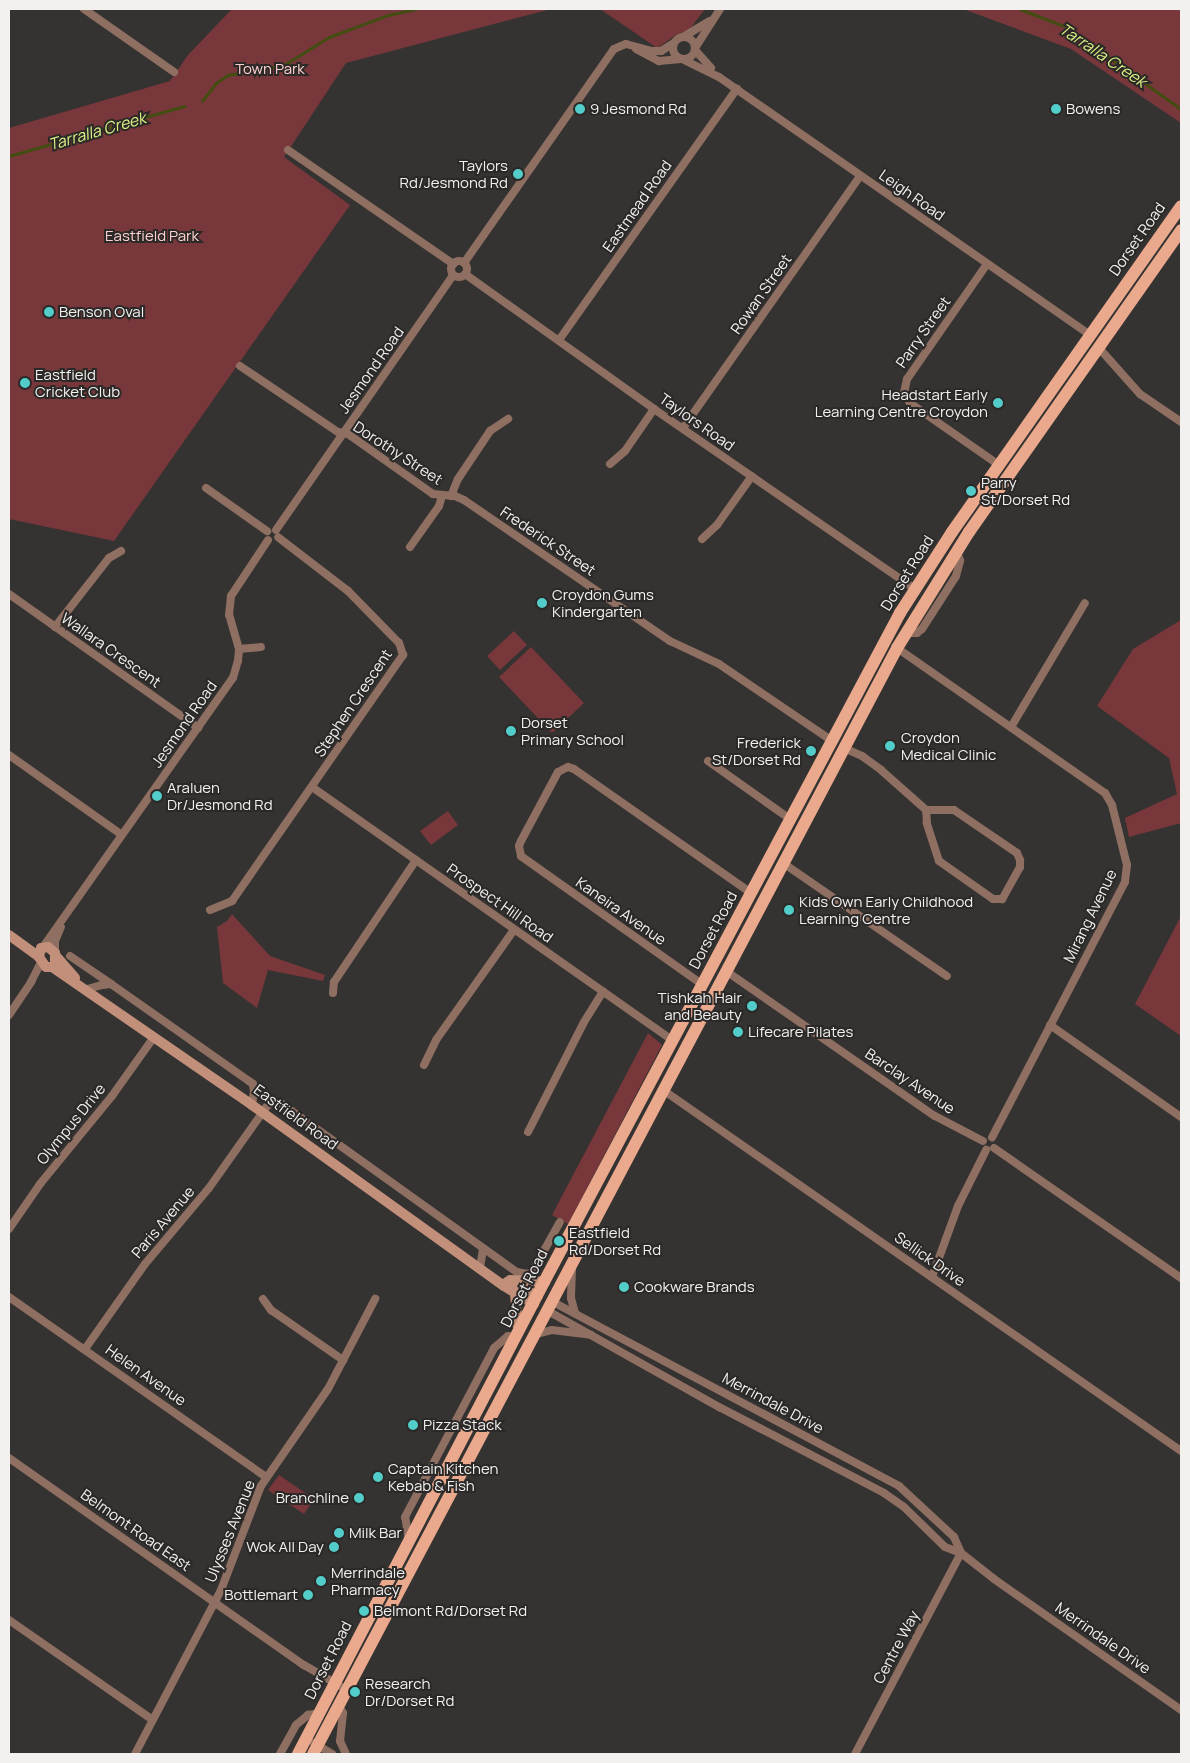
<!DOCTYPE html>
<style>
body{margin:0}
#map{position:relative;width:1190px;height:1763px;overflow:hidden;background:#353331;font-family:Manrope,sans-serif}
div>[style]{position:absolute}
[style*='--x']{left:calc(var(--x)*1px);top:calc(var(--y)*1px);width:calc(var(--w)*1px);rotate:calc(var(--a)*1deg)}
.green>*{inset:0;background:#78373a}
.stream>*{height:2.5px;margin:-1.25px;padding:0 1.25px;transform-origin:1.25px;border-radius:1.25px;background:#444d11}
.minor>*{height:8px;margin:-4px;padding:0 4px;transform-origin:4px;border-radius:4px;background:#8f6f61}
.minor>.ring{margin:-4px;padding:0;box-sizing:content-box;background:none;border:8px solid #8f6f61;border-radius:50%}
.secondary>*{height:10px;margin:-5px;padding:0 5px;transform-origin:5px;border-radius:5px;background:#c28f7a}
.primary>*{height:12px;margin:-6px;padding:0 6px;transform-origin:6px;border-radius:6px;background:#eaa88c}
.dots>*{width:14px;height:14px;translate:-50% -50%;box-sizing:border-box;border:2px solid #2b2927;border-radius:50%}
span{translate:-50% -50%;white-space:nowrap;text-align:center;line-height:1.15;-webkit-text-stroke:4px #2b2927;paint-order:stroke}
.park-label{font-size:15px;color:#ffd0cf}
.poi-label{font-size:15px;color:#f3f1f0}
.left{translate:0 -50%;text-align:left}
.right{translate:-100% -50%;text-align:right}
.street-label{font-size:15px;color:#f3f1f0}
.water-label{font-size:16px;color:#daee84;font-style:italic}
.frame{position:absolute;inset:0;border:10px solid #f3f1f0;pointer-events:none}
</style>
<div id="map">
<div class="green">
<i style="clip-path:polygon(232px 9px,551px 9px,346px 63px,284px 157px,350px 205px,114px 541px,9px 519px,9px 128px,170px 81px,188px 55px)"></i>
<i style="clip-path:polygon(600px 9px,705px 9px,689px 30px,676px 35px,657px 48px)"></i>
<i style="clip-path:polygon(963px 9px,1181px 9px,1181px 123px,1071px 49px)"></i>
<i style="clip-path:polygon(1181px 620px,1181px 823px,1129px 837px,1125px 818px,1177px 794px,1169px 758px,1097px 706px,1133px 649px)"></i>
<i style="clip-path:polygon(514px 631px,527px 645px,500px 670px,487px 656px)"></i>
<i style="clip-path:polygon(531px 647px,584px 703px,552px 733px,499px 677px)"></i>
<i style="clip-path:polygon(448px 811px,458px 825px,431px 845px,420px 831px)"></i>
<i style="clip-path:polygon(232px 914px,270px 956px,325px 975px,323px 981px,268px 970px,257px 1008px,223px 983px,217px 927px,227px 921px)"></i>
<i style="clip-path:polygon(1181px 916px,1181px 1036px,1135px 1004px)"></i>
<i style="clip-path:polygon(648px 1033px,662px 1045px,568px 1224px,552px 1215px)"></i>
<i style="clip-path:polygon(279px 1475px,314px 1499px,304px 1514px,268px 1490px)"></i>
</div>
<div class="stream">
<i style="--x:1020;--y:9;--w:50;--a:21"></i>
<i style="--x:1067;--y:27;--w:140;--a:35.7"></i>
<i style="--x:202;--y:101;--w:23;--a:-52"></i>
<i style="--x:216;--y:83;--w:14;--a:-34"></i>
<i style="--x:228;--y:75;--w:57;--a:-10.1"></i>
<i style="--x:284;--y:65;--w:53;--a:-31.9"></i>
<i style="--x:329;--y:37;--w:63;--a:-20.4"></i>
<i style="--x:388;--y:15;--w:29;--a:-12"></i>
<i style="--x:9;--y:156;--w:182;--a:-15.9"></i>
</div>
<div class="minor">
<i style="--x:84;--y:9;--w:110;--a:35"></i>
<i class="ring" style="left:673px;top:37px;width:14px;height:14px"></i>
<i style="--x:683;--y:37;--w:31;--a:-31"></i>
<i style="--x:695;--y:48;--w:46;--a:-57.3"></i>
<i style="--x:636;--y:49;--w:26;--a:28"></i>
<i style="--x:659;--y:61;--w:22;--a:-5"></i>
<i style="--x:695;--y:50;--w:24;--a:48"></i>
<i style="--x:684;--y:60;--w:39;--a:26"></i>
<i style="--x:719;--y:77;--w:452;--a:34.8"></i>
<i style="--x:288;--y:150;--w:201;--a:34.6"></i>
<i class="ring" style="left:451px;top:261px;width:8px;height:8px"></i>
<i style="--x:464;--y:263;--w:261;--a:-55"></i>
<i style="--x:614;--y:49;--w:13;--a:-23"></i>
<i style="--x:626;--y:44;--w:28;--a:15"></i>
<i style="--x:653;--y:51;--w:8;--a:0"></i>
<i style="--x:661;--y:51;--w:15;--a:-32"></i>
<i style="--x:987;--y:264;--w:140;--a:124.8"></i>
<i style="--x:907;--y:379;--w:14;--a:102"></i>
<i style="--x:904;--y:393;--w:12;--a:59"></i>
<i style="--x:910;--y:403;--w:108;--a:34.9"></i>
<i style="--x:465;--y:274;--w:232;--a:35.5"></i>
<i style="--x:654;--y:409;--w:317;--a:34.6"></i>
<i style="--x:559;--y:340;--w:308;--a:-54.7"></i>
<i style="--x:1099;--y:348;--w:62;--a:48.3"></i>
<i style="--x:1140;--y:394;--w:50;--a:34.3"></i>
<i style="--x:240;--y:366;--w:118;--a:34"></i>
<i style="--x:338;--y:432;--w:10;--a:11"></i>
<i style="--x:348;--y:434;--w:104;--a:35.2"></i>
<i style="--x:433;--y:494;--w:22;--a:5"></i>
<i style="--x:455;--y:496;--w:10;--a:24"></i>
<i style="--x:464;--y:500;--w:250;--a:34.4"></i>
<i style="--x:670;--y:641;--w:54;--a:25.1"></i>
<i style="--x:719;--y:664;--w:135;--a:34.2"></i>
<i style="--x:683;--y:428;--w:308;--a:-54.9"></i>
<i style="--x:610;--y:464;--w:20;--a:-41"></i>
<i style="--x:625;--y:451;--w:51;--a:-55.4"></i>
<i style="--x:206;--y:488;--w:75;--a:35.2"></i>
<i style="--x:451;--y:496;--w:18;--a:-68"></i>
<i style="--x:458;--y:479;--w:58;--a:-56.3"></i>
<i style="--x:490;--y:431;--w:22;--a:-34"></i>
<i style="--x:276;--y:530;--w:310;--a:-55.2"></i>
<i style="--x:702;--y:539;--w:21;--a:-43"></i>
<i style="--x:717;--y:525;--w:60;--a:-54.5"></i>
<i style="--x:410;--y:547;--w:50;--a:-54.7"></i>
<i style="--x:439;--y:506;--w:10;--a:-73"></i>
<i style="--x:9;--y:594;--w:232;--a:35.3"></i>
<i style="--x:55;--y:627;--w:88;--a:-52"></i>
<i style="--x:109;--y:558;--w:14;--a:-30"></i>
<i style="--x:905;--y:633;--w:12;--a:0"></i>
<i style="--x:917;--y:633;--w:6;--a:-39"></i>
<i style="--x:922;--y:629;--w:63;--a:-57.3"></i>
<i style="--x:956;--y:576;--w:16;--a:-75"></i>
<i style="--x:960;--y:561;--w:10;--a:-107"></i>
<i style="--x:897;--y:648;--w:254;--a:34.9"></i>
<i style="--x:1105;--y:793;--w:14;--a:60"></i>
<i style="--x:1112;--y:805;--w:62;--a:76"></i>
<i style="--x:1127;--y:865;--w:17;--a:97"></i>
<i style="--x:1125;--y:882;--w:288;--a:117.5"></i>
<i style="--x:239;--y:649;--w:22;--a:-5"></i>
<i style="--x:1011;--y:727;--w:144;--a:-59.2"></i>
<i style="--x:844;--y:748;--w:20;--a:24"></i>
<i style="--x:862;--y:756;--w:24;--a:36"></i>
<i style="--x:881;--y:770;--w:60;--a:41.6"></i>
<i style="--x:926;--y:810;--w:28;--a:0"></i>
<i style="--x:954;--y:810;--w:76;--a:34.3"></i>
<i style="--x:1017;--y:853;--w:8;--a:67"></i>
<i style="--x:1020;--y:860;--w:7;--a:90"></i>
<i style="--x:1020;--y:867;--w:37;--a:119"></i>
<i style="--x:1002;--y:899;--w:9;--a:180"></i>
<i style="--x:993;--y:899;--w:66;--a:-144.9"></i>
<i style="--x:939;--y:861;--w:40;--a:-108"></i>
<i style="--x:927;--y:823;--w:13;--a:-94"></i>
<i style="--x:9;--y:755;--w:138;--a:35.3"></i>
<i style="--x:708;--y:761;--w:100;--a:35.3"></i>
<i style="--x:312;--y:787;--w:441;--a:35.1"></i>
<i style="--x:783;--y:863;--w:199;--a:34.6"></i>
<i style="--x:210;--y:910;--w:24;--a:-22"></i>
<i style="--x:232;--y:901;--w:300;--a:-55.2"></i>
<i style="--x:403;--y:655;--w:13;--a:-108"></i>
<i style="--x:399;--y:643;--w:73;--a:-134.4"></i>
<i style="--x:348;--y:591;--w:88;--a:-142.4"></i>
<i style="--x:43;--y:947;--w:329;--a:-54.8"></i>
<i style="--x:233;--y:678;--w:18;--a:-74"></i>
<i style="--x:238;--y:661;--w:12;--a:-85"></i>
<i style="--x:239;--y:649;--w:35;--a:-106"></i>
<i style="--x:229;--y:615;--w:19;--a:-84"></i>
<i style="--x:231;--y:596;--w:67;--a:-56.5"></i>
<i style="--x:55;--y:953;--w:12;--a:-90"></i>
<i style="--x:55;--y:941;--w:15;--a:-67"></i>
<i style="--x:70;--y:956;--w:50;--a:34.3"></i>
<i style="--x:726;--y:971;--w:254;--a:34.8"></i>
<i style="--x:935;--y:1116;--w:54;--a:27.5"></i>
<i style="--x:703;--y:985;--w:223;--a:-144.7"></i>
<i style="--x:521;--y:856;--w:10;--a:-101"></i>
<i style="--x:519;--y:846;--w:5;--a:-68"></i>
<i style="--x:521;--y:841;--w:78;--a:-61.8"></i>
<i style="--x:558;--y:772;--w:11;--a:-27"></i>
<i style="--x:568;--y:767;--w:6;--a:18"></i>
<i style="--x:574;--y:769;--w:216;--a:35"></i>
<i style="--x:87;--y:989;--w:16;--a:-15"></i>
<i style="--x:102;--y:985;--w:9;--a:-6"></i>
<i style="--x:111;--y:984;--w:169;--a:35.1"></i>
<i style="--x:249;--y:1081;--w:5;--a:37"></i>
<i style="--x:253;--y:1084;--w:7;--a:82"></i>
<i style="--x:254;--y:1091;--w:14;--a:98"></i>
<i style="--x:333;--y:993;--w:11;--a:-85"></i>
<i style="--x:334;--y:982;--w:147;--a:-56.1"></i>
<i style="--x:9;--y:1015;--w:40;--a:-56"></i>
<i style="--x:31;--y:982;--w:22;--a:-63"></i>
<i style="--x:1050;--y:1025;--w:160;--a:35.1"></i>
<i style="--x:424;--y:1065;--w:28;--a:-64"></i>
<i style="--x:436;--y:1040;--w:135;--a:-54.7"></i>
<i style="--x:663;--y:1090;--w:631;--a:34.87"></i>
<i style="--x:528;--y:1132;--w:123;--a:-63"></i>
<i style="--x:584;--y:1022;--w:36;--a:-58"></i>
<i style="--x:994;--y:1148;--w:228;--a:34.8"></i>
<i style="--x:9;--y:1229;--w:55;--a:-55.4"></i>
<i style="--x:40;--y:1184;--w:114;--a:-50.7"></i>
<i style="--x:112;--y:1096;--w:72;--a:-54.6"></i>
<i style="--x:480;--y:1268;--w:20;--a:-81"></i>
<i style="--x:572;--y:1268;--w:30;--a:92"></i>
<i style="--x:571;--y:1298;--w:16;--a:75"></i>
<i style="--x:932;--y:1277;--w:76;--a:-69.9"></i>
<i style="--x:958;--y:1206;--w:63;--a:-63.4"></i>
<i style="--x:9;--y:1297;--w:314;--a:35"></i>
<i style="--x:263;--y:1299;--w:14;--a:54"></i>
<i style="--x:271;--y:1310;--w:88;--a:34.8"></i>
<i style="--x:553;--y:1302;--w:392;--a:28"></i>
<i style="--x:899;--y:1486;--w:75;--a:42.8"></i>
<i style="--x:954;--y:1537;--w:17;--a:66"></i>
<i style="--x:548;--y:1311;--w:198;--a:29.3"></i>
<i style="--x:721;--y:1408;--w:184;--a:27.5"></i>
<i style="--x:884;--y:1493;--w:24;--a:35"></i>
<i style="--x:904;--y:1507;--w:57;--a:44.3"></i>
<i style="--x:945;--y:1547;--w:17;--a:21"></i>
<i style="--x:961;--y:1553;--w:42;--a:38.2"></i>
<i style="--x:994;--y:1579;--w:228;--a:35"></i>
<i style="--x:536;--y:1334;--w:16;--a:-14"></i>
<i style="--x:552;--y:1330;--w:39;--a:7"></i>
<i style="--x:85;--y:1349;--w:104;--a:-54.8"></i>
<i style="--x:145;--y:1264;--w:99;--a:-49.9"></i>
<i style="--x:209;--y:1188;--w:100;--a:-54.7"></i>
<i style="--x:267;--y:1106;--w:9;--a:-36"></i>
<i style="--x:274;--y:1101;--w:9;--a:21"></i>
<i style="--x:282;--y:1104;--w:289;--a:35.6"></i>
<i style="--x:517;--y:1272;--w:10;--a:11"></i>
<i style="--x:527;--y:1274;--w:5;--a:-22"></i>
<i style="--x:532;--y:1272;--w:57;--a:-60.8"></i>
<i style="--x:9;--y:1458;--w:360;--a:35.1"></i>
<i style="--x:304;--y:1665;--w:50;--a:30.2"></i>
<i style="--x:409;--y:1541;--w:24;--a:-99"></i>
<i style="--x:405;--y:1517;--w:191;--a:-62.2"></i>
<i style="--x:494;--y:1348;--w:18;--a:-41"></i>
<i style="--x:508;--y:1336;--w:8;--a:14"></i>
<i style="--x:9;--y:1620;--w:175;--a:34.8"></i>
<i style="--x:339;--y:1706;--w:8;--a:60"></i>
<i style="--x:343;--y:1713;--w:28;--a:96"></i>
<i style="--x:340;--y:1741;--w:14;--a:65"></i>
<i style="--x:314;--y:1743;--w:21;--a:31"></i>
<i style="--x:135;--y:1754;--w:185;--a:-62.3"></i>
<i style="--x:221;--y:1590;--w:111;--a:-69"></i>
<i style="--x:261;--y:1486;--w:118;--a:-55.4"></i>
<i style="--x:328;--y:1389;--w:102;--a:-62.4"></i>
<i style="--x:280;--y:1754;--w:33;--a:-61"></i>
<i style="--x:296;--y:1725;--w:16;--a:-40"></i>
<i style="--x:308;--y:1715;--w:11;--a:-10"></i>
<i style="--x:855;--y:1754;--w:227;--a:-62.2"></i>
</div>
<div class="secondary">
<i style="--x:9;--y:935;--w:37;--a:36"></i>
<i style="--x:39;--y:957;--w:12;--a:55"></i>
<i style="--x:46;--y:967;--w:6;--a:0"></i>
<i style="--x:52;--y:967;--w:4;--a:-45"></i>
<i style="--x:55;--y:964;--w:11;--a:-90"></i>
<i style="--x:55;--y:953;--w:9;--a:-139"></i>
<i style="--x:48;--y:947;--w:7;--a:172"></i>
<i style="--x:41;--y:948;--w:9;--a:103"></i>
<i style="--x:56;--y:956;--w:29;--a:49"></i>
<i style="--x:52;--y:967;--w:243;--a:34.6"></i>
<i style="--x:252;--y:1105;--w:310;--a:35.7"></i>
<i style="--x:504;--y:1286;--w:35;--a:31"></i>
<i style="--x:510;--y:1280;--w:34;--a:3"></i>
<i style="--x:507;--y:1282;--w:34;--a:24"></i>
<i style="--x:515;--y:1294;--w:38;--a:85"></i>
</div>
<div class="primary">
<i style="--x:298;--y:1754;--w:532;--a:-62.47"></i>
<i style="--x:544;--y:1282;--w:758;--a:-61.98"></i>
<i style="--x:900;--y:613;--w:96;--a:-57.3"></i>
<i style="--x:952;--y:532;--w:398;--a:-54.9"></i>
<i style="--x:313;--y:1754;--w:1251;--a:-62.16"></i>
<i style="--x:897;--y:648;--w:137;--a:-58.2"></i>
<i style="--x:969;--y:532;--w:369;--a:-54.9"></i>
</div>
<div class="dots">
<i style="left:580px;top:109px;background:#53cdc9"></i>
<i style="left:1056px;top:109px;background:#53cdc9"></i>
<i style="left:518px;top:174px;background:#53cdc9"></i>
<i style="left:49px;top:312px;background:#53cdc9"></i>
<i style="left:25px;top:383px;background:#53cdc9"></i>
<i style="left:998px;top:403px;background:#53cdc9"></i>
<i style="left:971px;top:491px;background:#53cdc9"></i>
<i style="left:542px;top:603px;background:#53cdc9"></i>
<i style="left:511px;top:731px;background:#53cdc9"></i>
<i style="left:890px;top:746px;background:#53cdc9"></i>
<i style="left:811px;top:751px;background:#53cdc9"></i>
<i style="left:157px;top:796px;background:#53cdc9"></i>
<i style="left:789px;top:910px;background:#53cdc9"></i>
<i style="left:752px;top:1006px;background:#53cdc9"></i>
<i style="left:738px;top:1032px;background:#53cdc9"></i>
<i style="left:559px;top:1241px;background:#53cdc9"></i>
<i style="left:624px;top:1287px;background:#53cdc9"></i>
<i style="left:413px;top:1425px;background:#53cdc9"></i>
<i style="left:378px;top:1477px;background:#53cdc9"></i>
<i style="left:359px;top:1498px;background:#53cdc9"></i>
<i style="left:339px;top:1533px;background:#53cdc9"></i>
<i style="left:334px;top:1547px;background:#53cdc9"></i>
<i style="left:321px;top:1581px;background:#53cdc9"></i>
<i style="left:308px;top:1595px;background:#53cdc9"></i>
<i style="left:364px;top:1611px;background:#53cdc9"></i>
<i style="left:355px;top:1692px;background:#53cdc9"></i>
</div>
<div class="park-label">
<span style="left:270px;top:69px">Town Park</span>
<span style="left:152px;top:236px">Eastfield Park</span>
</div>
<div class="poi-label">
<span class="left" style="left:590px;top:109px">9 Jesmond Rd</span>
<span class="left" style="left:1066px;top:109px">Bowens</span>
<span class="right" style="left:508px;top:174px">Taylors<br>Rd/Jesmond Rd</span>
<span class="left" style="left:59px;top:312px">Benson Oval</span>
<span class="left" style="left:35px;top:383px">Eastfield<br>Cricket Club</span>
<span class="right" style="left:988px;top:403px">Headstart Early<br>Learning Centre Croydon</span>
<span class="left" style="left:981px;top:491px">Parry<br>St/Dorset Rd</span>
<span class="left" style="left:552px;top:603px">Croydon Gums<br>Kindergarten</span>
<span class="left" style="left:521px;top:731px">Dorset<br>Primary School</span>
<span class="left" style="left:901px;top:746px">Croydon<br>Medical Clinic</span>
<span class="right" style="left:801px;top:751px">Frederick<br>St/Dorset Rd</span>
<span class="left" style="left:167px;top:796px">Araluen<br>Dr/Jesmond Rd</span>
<span class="left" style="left:799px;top:910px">Kids Own Early Childhood<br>Learning Centre</span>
<span class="right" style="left:742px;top:1006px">Tishkah Hair<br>and Beauty</span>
<span class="left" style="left:748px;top:1032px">Lifecare Pilates</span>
<span class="left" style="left:569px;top:1241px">Eastfield<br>Rd/Dorset Rd</span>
<span class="left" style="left:634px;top:1287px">Cookware Brands</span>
<span class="left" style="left:423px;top:1425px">Pizza Stack</span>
<span class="left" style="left:388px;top:1477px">Captain Kitchen<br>Kebab &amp; Fish</span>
<span class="right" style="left:349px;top:1498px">Branchline</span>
<span class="left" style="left:349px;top:1533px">Milk Bar</span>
<span class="right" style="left:324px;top:1547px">Wok All Day</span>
<span class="left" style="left:331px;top:1581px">Merrindale<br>Pharmacy</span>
<span class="right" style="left:298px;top:1595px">Bottlemart</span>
<span class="left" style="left:374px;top:1611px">Belmont Rd/Dorset Rd</span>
<span class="left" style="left:365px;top:1692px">Research<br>Dr/Dorset Rd</span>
</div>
<div class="street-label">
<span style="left:912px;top:195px;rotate:35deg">Leigh Road</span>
<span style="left:637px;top:206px;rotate:-55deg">Eastmead Road</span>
<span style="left:1137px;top:239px;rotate:-55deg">Dorset Road</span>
<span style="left:761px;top:294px;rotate:-55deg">Rowan Street</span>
<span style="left:923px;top:332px;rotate:-55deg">Parry Street</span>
<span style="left:371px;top:370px;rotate:-55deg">Jesmond Road</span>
<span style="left:697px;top:422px;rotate:35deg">Taylors Road</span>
<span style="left:398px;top:453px;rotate:33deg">Dorothy Street</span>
<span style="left:548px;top:541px;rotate:34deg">Frederick Street</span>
<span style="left:907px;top:573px;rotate:-58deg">Dorset Road</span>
<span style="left:111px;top:650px;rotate:35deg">Wallara Crescent</span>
<span style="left:353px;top:703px;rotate:-56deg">Stephen Crescent</span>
<span style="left:184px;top:724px;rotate:-55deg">Jesmond Road</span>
<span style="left:500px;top:903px;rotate:35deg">Prospect Hill Road</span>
<span style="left:621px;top:911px;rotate:35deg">Kaneira Avenue</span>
<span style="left:1090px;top:916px;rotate:-64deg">Mirang Avenue</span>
<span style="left:713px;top:930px;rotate:-62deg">Dorset Road</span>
<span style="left:910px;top:1081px;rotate:34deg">Barclay Avenue</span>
<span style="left:296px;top:1117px;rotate:36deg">Eastfield Road</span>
<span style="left:71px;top:1124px;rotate:-51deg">Olympus Drive</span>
<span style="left:163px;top:1222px;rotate:-50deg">Paris Avenue</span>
<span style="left:930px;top:1259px;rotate:35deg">Sellick Drive</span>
<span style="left:524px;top:1288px;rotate:-63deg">Dorset Road</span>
<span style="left:146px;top:1375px;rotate:35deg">Helen Avenue</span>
<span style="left:773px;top:1403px;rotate:28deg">Merrindale Drive</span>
<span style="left:136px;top:1530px;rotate:35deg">Belmont Road East</span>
<span style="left:230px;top:1531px;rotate:-68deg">Ulysses Avenue</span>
<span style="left:1103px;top:1638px;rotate:35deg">Merrindale Drive</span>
<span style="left:896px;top:1647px;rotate:-62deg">Centre Way</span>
<span style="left:328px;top:1660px;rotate:-63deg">Dorset Road</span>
</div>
<div class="water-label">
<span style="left:1103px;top:55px;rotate:34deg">Tarralla Creek</span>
<span style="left:97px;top:131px;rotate:-16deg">Tarralla Creek</span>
</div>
<div class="frame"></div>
</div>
